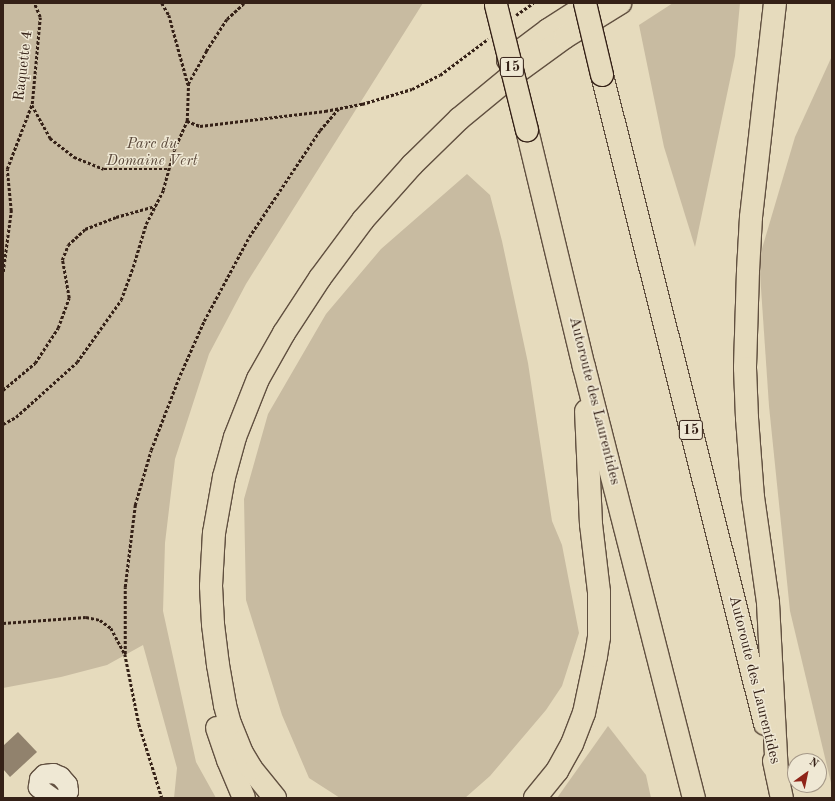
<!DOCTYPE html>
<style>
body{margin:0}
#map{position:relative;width:835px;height:801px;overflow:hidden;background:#e6dbbd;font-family:"Old Standard TT",serif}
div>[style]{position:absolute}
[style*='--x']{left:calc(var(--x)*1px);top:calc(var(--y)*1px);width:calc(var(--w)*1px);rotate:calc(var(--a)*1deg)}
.green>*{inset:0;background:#c8bba1}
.building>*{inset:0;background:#91826d}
.path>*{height:2.5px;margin-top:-1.25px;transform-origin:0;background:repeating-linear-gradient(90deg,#352117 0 3px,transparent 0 5px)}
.roads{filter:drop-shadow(1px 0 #615040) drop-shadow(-1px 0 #615040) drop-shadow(0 1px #615040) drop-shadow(0 -1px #615040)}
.minor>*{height:19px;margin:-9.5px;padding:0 9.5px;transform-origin:9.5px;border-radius:9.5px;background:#efe8d4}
.highway>*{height:22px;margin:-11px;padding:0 11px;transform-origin:11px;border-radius:11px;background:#e6dbbd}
.bridges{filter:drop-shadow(1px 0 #352117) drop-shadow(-1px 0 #352117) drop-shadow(0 1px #352117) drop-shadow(0 -1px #352117)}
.highway-bridge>*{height:22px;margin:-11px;padding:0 11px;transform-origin:11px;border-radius:11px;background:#e6dbbd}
span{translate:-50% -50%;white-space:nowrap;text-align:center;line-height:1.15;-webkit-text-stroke:3px #efe8d4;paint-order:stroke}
.shield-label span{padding:1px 3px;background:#efe8d4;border:1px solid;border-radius:3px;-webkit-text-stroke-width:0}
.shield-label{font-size:14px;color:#352117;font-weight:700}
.street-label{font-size:15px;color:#352117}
.park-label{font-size:15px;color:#5a483a;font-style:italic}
.frame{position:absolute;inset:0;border:4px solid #352117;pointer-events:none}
.north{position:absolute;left:787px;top:753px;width:40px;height:40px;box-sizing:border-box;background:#efe8d4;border:1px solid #a59888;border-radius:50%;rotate:33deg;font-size:11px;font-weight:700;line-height:16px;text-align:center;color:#352117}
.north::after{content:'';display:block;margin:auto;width:14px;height:18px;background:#8f2418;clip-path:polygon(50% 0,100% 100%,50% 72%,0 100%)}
</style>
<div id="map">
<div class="green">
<i style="clip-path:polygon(3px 3px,423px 3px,246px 284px,209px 354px,175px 459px,165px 543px,163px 611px,196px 762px,216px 798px,174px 798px,177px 768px,143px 645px,107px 665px,61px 677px,3px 688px)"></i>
<i style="clip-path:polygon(673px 3px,740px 3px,735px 56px,695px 247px,664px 147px,639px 25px)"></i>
<i style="clip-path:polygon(832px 56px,832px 787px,790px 611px,769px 406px,759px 259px,795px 137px)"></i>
<i style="clip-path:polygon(467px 174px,490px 195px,502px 241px,528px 363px,552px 521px,562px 545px,579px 633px,562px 686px,546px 710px,490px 776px,465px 798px,340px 798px,309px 778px,282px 715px,246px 600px,244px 499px,268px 414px,326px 314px,381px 249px)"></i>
<i style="clip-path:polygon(608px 726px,646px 775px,651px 798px,557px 798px)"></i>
</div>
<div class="building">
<i style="clip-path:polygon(18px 732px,37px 752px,10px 777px,3px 769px,3px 746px)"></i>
</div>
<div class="path">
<i style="--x:162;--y:3;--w:14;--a:60"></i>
<i style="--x:169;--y:15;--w:72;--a:74.6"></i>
<i style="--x:516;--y:15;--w:21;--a:-35"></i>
<i style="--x:32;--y:105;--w:38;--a:61"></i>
<i style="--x:50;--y:138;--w:31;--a:38"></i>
<i style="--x:74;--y:157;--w:32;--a:22"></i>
<i style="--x:104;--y:169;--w:65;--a:0"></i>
<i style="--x:187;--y:121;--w:14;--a:21"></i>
<i style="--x:200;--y:126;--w:126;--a:-6.8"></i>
<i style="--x:325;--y:111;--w:38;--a:-11"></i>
<i style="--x:362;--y:104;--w:52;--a:-16.7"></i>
<i style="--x:412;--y:89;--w:31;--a:-27"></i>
<i style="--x:440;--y:75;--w:60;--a:-36.9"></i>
<i style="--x:3;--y:272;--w:62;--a:-82.5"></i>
<i style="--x:11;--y:211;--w:42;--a:-95.4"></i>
<i style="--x:7;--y:169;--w:70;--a:-69"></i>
<i style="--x:32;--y:104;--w:87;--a:-84.7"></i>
<i style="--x:40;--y:17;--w:15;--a:-113"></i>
<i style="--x:3;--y:390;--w:42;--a:-40.2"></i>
<i style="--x:35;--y:363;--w:42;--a:-56.7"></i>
<i style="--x:58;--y:328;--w:32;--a:-70"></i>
<i style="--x:69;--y:298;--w:39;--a:-100"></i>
<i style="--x:62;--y:260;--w:16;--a:-68"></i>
<i style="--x:68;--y:245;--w:23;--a:-43"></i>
<i style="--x:85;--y:229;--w:33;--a:-21"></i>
<i style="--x:116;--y:217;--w:41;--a:-15.8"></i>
<i style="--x:3;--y:424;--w:15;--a:-28"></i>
<i style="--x:16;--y:417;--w:82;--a:-42"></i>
<i style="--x:77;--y:362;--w:76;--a:-54.6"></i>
<i style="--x:121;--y:300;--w:35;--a:-70"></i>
<i style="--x:133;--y:267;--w:45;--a:-73.2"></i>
<i style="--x:146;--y:224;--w:38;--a:-63"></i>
<i style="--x:163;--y:190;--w:41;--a:-74.6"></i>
<i style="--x:174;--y:150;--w:32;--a:-66"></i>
<i style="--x:187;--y:121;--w:37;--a:-88"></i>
<i style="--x:188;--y:84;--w:38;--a:-61"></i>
<i style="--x:206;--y:51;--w:38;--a:-57"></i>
<i style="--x:227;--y:19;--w:23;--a:-43"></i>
<i style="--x:3;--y:623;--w:83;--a:-4.1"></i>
<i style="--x:86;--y:617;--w:14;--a:12"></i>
<i style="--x:100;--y:620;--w:14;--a:36"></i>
<i style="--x:111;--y:628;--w:30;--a:62"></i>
<i style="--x:125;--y:654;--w:71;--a:78.7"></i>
<i style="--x:139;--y:724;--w:77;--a:72.7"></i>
<i style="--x:125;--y:654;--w:67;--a:-90"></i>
<i style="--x:125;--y:587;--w:83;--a:-83"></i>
<i style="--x:135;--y:505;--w:57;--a:-73.8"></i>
<i style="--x:151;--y:450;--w:80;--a:-68.9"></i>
<i style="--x:180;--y:375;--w:59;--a:-66"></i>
<i style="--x:204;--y:321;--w:95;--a:-61.8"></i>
<i style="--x:249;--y:237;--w:128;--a:-56.4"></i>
<i style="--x:320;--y:130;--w:28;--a:-49"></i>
</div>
<div class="roads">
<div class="minor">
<i style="--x:53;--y:798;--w:19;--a:-144"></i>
<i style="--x:38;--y:787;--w:8;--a:-83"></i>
<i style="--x:39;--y:779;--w:7;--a:-45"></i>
<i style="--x:44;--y:774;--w:9;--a:-6"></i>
<i style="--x:53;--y:773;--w:8;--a:23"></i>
<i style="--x:60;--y:776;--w:11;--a:49"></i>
<i style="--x:67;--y:784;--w:7;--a:82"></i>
<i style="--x:68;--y:791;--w:8;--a:120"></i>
</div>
<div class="highway">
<i style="--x:775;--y:3;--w:215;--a:96.4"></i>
<i style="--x:751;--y:217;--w:54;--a:93.2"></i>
<i style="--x:748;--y:271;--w:97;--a:91.8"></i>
<i style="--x:745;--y:368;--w:50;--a:87.7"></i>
<i style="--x:747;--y:418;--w:79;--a:85.7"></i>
<i style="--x:753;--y:497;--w:107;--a:81.9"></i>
<i style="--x:768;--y:603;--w:172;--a:87"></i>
<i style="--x:508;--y:60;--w:50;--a:-36.9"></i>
<i style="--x:548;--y:30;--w:50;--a:-32.7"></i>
<i style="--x:602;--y:75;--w:669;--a:75.9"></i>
<i style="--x:527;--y:130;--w:244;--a:76.5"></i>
<i style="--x:584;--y:367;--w:445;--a:75.7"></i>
<i style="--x:217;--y:728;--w:34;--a:71"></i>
<i style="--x:228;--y:760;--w:41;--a:67.2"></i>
<i style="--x:774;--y:761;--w:38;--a:78"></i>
<i style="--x:275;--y:798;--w:38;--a:-129"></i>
<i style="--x:251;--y:768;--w:17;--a:-121"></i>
<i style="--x:242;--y:753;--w:31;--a:-112"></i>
<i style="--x:230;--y:724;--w:20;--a:-105"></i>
<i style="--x:225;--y:705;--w:41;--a:-99.9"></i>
<i style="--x:218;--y:665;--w:41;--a:-97"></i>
<i style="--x:213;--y:624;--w:38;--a:-93"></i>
<i style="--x:211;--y:586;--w:53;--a:-86.8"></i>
<i style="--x:214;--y:533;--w:57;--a:-79.9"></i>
<i style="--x:224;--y:477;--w:41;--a:-74.6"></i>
<i style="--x:235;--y:437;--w:62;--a:-68.4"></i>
<i style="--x:258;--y:379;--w:53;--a:-60.5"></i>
<i style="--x:284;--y:333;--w:66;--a:-56.8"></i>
<i style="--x:320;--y:278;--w:72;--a:-53.4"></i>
<i style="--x:363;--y:220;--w:74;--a:-48.3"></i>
<i style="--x:412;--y:165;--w:66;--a:-44.4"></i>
<i style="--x:459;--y:119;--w:66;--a:-39.5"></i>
<i style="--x:510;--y:77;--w:68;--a:-36"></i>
<i style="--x:565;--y:37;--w:65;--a:-31.7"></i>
<i style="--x:535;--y:798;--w:35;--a:-51"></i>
<i style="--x:557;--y:771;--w:31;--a:-61"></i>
<i style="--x:572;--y:744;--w:33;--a:-69"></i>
<i style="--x:584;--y:713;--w:58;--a:-78.1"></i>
<i style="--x:596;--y:656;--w:19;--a:-81"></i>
<i style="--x:599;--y:637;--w:45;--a:-90"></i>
<i style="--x:599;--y:592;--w:68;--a:-96.7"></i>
<i style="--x:591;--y:524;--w:113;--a:-92.5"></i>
</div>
</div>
<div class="bridges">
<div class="highway-bridge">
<i style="--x:585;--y:3;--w:74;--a:76.7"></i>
<i style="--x:496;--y:5;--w:129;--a:76.1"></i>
</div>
</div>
<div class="shield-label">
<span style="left:512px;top:67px">15</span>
<span style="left:691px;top:430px">15</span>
</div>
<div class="street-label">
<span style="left:24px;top:66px;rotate:-83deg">Raquette 4</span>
<span style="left:594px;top:401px;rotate:76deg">Autoroute des Laurentides</span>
<span style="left:754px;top:680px;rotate:76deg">Autoroute des Laurentides</span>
</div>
<div class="park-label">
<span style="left:152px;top:153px">Parc du<br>Domaine Vert</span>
</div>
<div class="frame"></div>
<div class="north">N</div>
</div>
